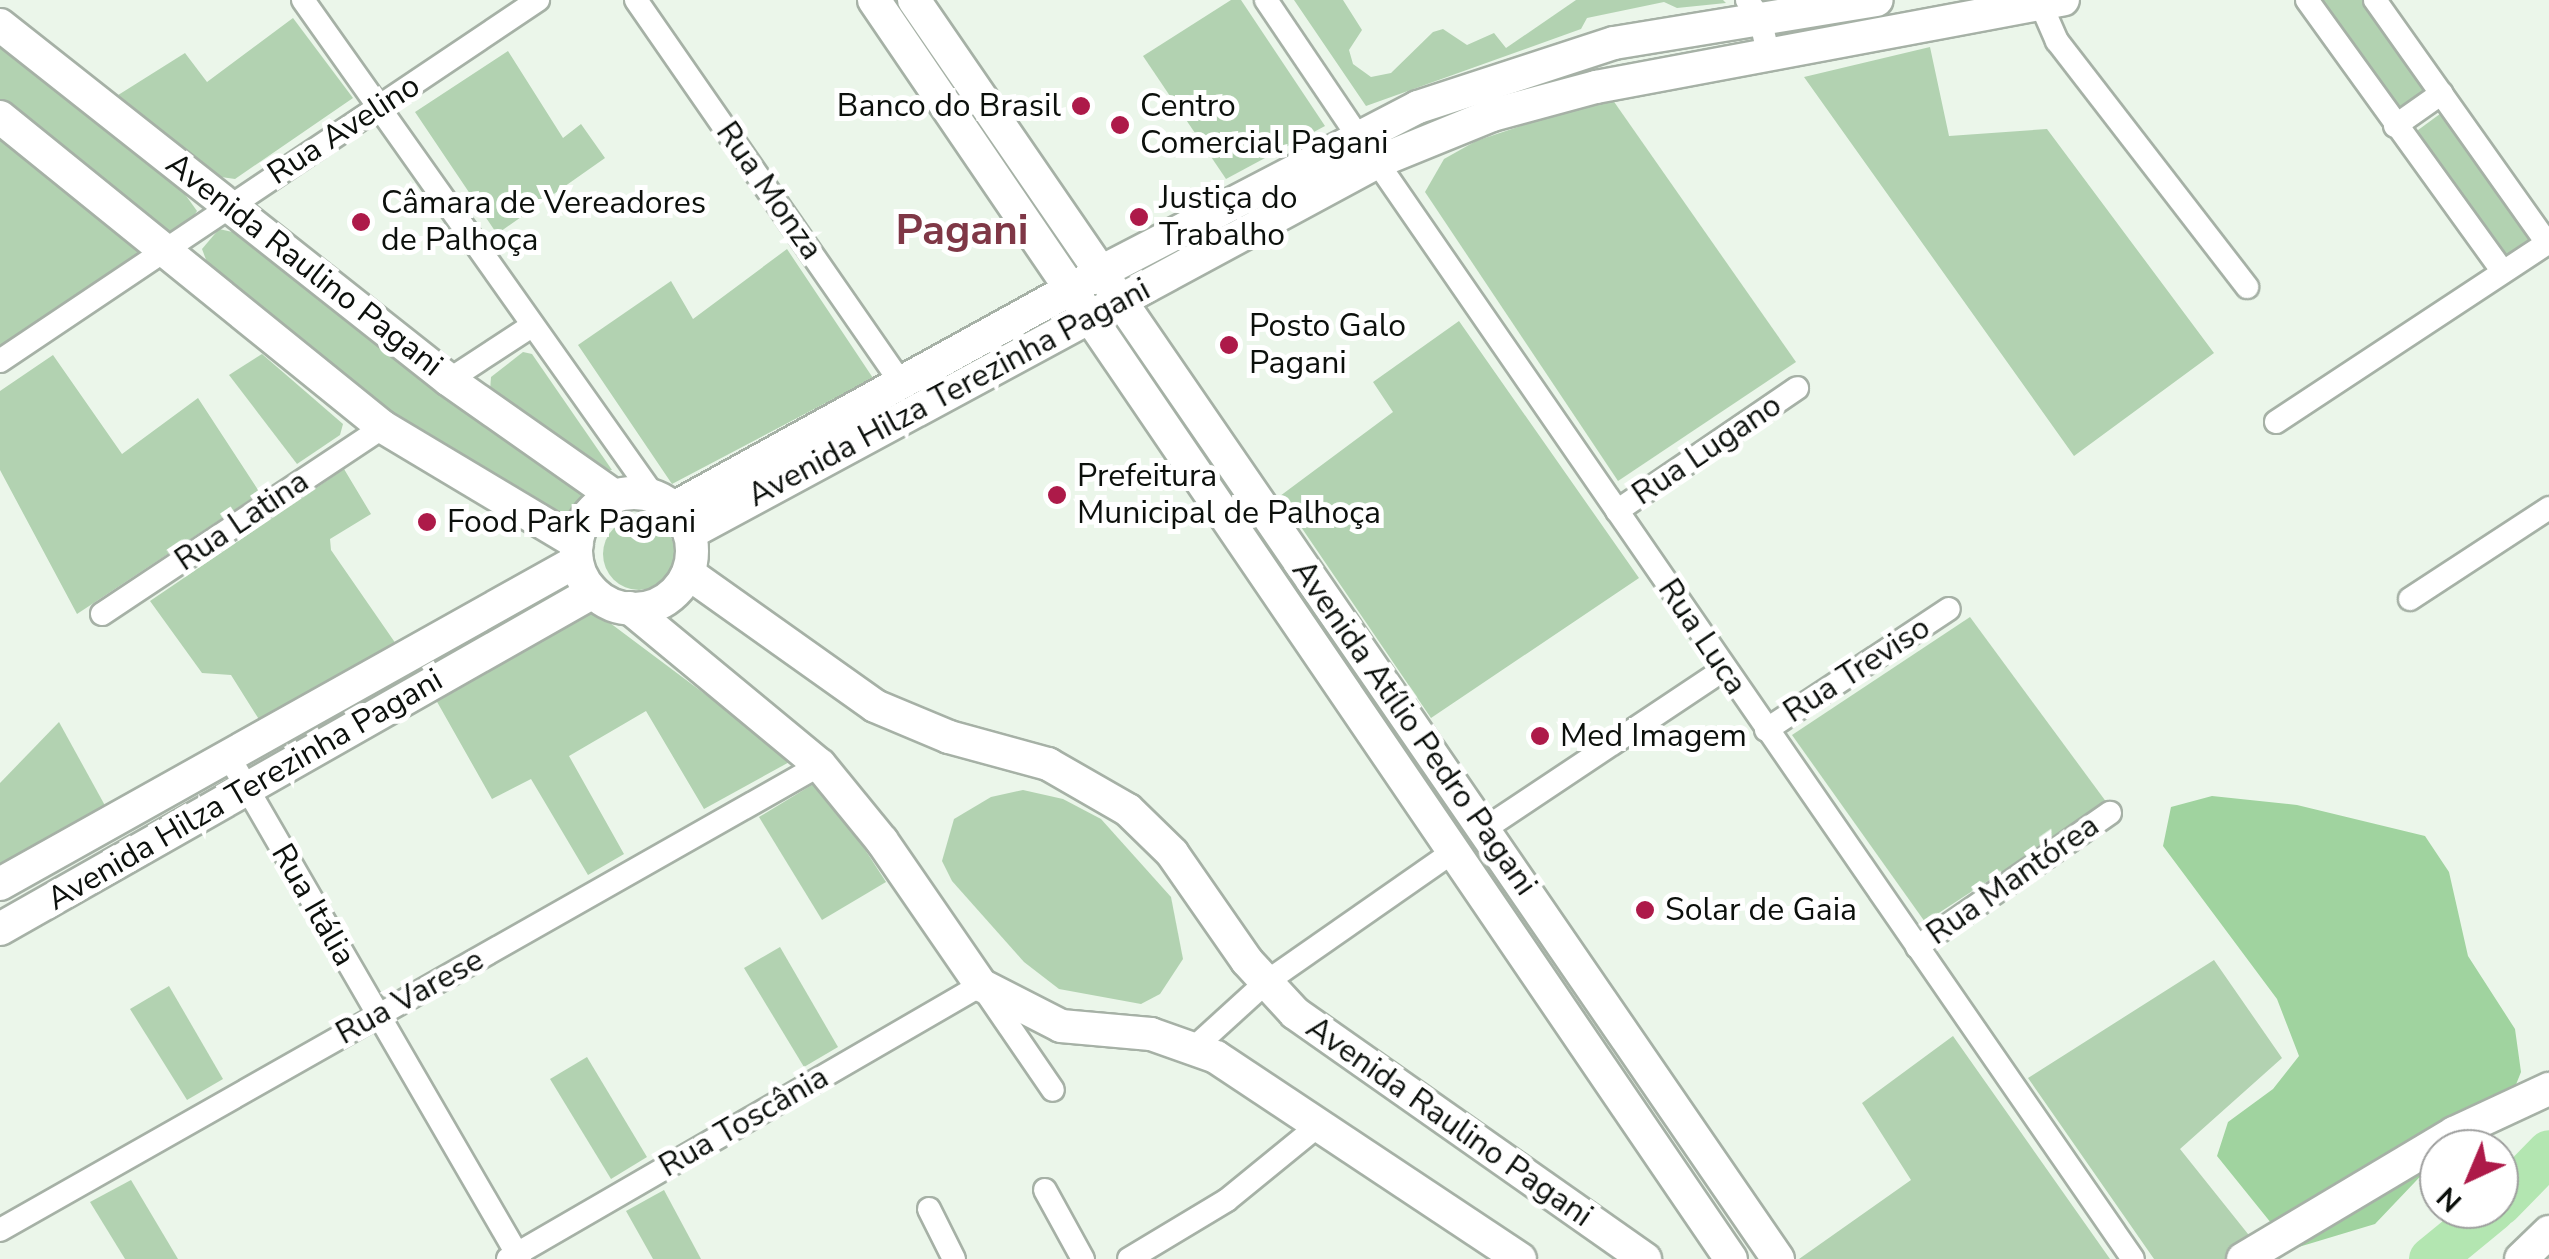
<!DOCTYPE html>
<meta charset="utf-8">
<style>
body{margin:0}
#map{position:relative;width:2549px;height:1259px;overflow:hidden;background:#ebf6ea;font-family:"Nunito Sans",sans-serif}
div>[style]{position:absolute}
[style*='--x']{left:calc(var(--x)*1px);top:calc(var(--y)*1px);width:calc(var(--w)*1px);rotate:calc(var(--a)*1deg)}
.green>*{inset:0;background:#b2d2b1}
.round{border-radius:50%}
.forest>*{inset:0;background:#a0d39f}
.river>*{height:45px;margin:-22.5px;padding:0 22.5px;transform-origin:22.5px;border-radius:22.5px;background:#b3e6b1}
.roads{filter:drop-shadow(2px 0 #a6b1a6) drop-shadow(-2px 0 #a6b1a6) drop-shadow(0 2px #a6b1a6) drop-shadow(0 -2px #a6b1a6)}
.street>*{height:22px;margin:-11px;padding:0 11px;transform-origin:11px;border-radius:11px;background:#fff}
.secondary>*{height:32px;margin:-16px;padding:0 16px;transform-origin:16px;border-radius:16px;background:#fff}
.secondary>.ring{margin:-16px;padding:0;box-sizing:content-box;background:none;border:32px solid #fff;border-radius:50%}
.dots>*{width:28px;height:28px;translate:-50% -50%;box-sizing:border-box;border:5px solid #fff;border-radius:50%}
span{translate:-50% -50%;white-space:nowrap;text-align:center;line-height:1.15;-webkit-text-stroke:10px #fff;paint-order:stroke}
.poi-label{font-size:32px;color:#0c100c}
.right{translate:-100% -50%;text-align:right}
.left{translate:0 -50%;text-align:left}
.street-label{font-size:32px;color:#0c100c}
.district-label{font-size:42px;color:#7f3746;font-weight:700}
.north{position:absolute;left:2419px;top:1129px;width:100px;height:100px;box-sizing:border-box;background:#fff;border:2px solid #9e9f9e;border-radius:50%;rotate:224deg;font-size:28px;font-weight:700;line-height:40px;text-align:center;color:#0c100c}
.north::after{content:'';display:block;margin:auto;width:35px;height:45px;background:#ad1a49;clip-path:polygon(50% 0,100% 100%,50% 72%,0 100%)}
</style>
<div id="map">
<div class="green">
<i style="clip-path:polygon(1231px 0,1241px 0,1325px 126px,1226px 179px,1143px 56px)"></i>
<i style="clip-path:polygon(1294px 0,1343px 0,1362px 30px,1349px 50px,1353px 64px,1371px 77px,1391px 73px,1433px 32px,1443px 29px,1467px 45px,1494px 33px,1506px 48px,1576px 0,1723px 0,1726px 3px,1677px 8px,1664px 2px,1587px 18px,1581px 29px,1366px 106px)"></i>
<i style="clip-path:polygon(2318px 0,2364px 0,2428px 87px,2397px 109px)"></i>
<i style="clip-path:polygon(293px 18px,353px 98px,235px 179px,221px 177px,115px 97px,185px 53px,207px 82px)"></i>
<i style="clip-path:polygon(0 42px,174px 179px,197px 211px,186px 227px,170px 234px,0 105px)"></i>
<i style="clip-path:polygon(1930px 47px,1949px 136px,2047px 129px,2214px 353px,2074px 456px,1804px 77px)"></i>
<i style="clip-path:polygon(508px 51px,563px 138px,581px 124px,605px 158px,497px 234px,415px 112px)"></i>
<i style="clip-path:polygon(1610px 96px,1796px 362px,1618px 481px,1425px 192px,1444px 159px,1476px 141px)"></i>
<i style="clip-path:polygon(2444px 111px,2535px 237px,2504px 259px,2414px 133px)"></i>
<i style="clip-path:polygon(0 134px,145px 248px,0 347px)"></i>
<i style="clip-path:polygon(219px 229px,237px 233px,582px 494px,575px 511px,565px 516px,438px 448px,352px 383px,208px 265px,202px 249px)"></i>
<i style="clip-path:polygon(787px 249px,873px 378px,672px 484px,578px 345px,671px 281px,693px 319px)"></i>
<i style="clip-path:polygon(1459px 321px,1639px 578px,1431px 718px,1280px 496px,1393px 412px,1373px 382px)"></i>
<i style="clip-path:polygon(523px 352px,532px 354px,612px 470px,596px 471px,490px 391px,491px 377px)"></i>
<i style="clip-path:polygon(262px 354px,343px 424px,340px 435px,297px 464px,229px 375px)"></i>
<i style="clip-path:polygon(53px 355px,122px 454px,198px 398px,260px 493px,77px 614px,0 470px,0 391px)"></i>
<i style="clip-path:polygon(344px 469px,371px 514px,330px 539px,331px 550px,396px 644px,260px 721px,231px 675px,202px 673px,150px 601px)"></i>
<i class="round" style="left:603px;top:518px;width:72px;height:72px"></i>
<i style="clip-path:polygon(594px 611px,793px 760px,704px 809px,646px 711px,569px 756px,624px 854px,588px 875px,531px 779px,492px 799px,436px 700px)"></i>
<i style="clip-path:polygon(1970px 617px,2107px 803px,1925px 922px,1792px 735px)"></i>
<i style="clip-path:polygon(59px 722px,108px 811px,0 873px,0 783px)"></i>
<i style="clip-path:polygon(820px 780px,886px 882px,822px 920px,759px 817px)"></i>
<i style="clip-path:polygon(1023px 790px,1063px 799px,1101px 819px,1171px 897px,1183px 959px,1160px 994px,1141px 1004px,1059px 989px,1024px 962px,952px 881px,942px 861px,954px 819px,991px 797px)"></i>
<i style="clip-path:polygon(780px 947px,838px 1047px,804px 1067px,744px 968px)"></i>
<i style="clip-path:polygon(2214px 960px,2282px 1058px,2180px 1149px,2268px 1259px,2154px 1259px,2028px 1078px)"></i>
<i style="clip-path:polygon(169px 986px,223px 1079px,187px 1100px,130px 1009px)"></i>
<i style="clip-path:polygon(1953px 1036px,2110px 1259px,1799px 1259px,1911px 1180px,1862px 1103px)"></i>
<i style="clip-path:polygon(587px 1057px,647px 1157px,611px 1179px,550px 1079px)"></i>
<i style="clip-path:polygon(131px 1180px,178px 1259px,125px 1259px,90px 1202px)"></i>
<i style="clip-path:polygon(664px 1190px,701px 1259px,653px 1259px,626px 1211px)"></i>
</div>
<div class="forest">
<i style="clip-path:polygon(2212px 796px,2297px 805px,2425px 836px,2449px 872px,2468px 956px,2515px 1029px,2521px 1072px,2505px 1112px,2434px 1162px,2375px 1224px,2292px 1249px,2217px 1156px,2228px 1122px,2273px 1089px,2299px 1056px,2277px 999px,2163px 846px,2171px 807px)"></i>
</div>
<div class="river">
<i style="--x:2499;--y:1203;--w:71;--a:-45.6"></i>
<i style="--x:2431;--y:1259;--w:79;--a:-39.3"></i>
</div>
<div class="roads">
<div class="street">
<i style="--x:303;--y:0;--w:608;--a:54.71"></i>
<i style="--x:636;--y:0;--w:465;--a:55.3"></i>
<i style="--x:1266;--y:0;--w:163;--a:56"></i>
<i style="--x:1747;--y:0;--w:22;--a:54"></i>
<i style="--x:1760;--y:18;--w:39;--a:77"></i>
<i style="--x:2039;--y:0;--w:45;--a:66.3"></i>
<i style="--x:2057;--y:41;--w:311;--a:52.3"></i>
<i style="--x:2307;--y:0;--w:335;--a:54.2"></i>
<i style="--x:2375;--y:0;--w:298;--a:54.7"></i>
<i style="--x:2395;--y:126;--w:57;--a:-35.1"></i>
<i style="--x:1377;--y:162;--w:1332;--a:55.43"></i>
<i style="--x:0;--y:361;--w:648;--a:-33.86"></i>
<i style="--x:449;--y:380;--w:100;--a:-33.2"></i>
<i style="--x:2276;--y:422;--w:327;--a:-33.4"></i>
<i style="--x:1617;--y:511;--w:218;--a:-34.3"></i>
<i style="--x:2410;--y:599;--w:166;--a:-33.2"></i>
<i style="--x:102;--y:614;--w:338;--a:-33.6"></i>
<i style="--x:1766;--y:730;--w:219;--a:-33.5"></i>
<i style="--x:229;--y:757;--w:580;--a:59.9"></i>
<i style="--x:1483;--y:830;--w:290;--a:-33.7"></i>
<i style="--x:1917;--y:947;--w:235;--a:-34.8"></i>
<i style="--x:1195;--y:1047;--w:95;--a:-42.4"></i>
<i style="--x:1265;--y:983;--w:234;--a:-34.9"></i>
<i style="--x:1045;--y:1190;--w:79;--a:61.2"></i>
<i style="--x:929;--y:1209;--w:56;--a:63.4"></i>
<i style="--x:0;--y:1230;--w:943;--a:-29.56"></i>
<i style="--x:508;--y:1259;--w:547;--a:-30.08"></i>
<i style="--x:981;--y:985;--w:127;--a:55.6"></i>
<i style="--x:1129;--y:1259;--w:114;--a:-31"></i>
<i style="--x:1227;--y:1200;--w:119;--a:-39.2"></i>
</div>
<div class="secondary">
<i style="--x:874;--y:0;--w:1523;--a:55.76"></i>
<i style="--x:914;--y:0;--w:1527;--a:55.54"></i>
<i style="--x:0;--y:25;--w:572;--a:38.33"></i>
<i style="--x:449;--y:380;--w:202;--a:35.1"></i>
<i style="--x:0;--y:117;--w:493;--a:39"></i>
<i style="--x:383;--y:427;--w:226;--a:30.9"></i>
<i class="ring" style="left:576px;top:493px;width:84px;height:84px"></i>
<i style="--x:674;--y:508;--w:488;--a:-28.9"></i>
<i style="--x:1101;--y:272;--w:357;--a:-27.5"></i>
<i style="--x:1418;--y:107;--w:206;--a:-18.1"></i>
<i style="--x:1614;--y:43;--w:266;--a:-9.3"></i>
<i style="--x:690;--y:533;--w:781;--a:-28.37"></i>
<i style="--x:1377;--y:162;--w:124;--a:-22.2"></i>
<i style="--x:1492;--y:115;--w:108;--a:-15.1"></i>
<i style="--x:1596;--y:87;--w:475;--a:-10.6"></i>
<i style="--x:688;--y:573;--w:229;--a:35.4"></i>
<i style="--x:875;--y:706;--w:80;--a:22.7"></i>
<i style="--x:949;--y:737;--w:103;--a:15.3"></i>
<i style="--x:1048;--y:764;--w:92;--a:29.9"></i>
<i style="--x:1128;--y:810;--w:62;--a:44.3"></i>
<i style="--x:1172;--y:853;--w:131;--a:55.2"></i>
<i style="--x:1247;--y:961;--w:71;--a:47.3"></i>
<i style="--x:1295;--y:1013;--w:428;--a:35.1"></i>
<i style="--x:630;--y:608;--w:246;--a:39.6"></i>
<i style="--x:820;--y:765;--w:98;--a:50.8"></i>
<i style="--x:882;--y:841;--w:175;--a:55.5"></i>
<i style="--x:981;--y:985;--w:90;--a:27.1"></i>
<i style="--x:1061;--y:1026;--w:90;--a:5.1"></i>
<i style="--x:1151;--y:1034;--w:69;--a:19.5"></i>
<i style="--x:1216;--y:1057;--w:365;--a:33.6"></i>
<i style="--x:0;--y:884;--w:661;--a:-29.24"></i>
<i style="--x:0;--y:929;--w:682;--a:-29.61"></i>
<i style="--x:2243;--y:1259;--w:246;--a:-30.8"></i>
<i style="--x:2454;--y:1133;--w:105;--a:-24.9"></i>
<i style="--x:2521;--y:1259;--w:39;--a:-44"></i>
</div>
</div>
<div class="dots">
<i style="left:1081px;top:106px;background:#ad1a49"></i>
<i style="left:1120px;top:125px;background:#ad1a49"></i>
<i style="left:1139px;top:217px;background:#ad1a49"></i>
<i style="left:361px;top:222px;background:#ad1a49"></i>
<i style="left:1229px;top:345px;background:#ad1a49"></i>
<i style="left:1057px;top:495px;background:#ad1a49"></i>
<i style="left:427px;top:522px;background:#ad1a49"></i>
<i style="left:1540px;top:736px;background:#ad1a49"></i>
<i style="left:1645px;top:910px;background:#ad1a49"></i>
</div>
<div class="poi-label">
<span class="right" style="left:1061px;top:106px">Banco do Brasil</span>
<span class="left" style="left:1140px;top:125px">Centro<br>Comercial Pagani</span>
<span class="left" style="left:1159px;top:217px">Justiça do<br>Trabalho</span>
<span class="left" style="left:381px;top:222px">Câmara de Vereadores<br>de Palhoça</span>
<span class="left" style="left:1249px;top:345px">Posto Galo<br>Pagani</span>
<span class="left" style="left:1077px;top:495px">Prefeitura<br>Municipal de Palhoça</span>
<span class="left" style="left:447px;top:522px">Food Park Pagani</span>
<span class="left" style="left:1560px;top:736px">Med Imagem</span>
<span class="left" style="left:1665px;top:910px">Solar de Gaia</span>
</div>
<div class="street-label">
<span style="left:344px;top:130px;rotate:-33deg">Rua Avelino</span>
<span style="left:769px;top:191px;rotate:55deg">Rua Monza</span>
<span style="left:304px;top:265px;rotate:38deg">Avenida Raulino Pagani</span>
<span style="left:949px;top:393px;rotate:-28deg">Avenida Hilza Terezinha Pagani</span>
<span style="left:1707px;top:450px;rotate:-34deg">Rua Lugano</span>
<span style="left:242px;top:521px;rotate:-34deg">Rua Latina</span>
<span style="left:1702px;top:637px;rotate:56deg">Rua Luca</span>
<span style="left:1857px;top:670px;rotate:-33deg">Rua Treviso</span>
<span style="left:1414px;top:728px;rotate:55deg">Avenida Atílio Pedro Pagani</span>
<span style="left:245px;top:790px;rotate:-30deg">Avenida Hilza Terezinha Pagani</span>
<span style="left:2013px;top:880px;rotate:-35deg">Rua Mantórea</span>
<span style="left:313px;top:905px;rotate:60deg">Rua Itália</span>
<span style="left:410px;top:997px;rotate:-29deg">Rua Varese</span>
<span style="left:744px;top:1122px;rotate:-30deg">Rua Toscânia</span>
<span style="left:1449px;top:1122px;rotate:35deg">Avenida Raulino Pagani</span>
</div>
<div class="district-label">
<span style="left:962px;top:231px">Pagani</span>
</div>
<div class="north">N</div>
</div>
